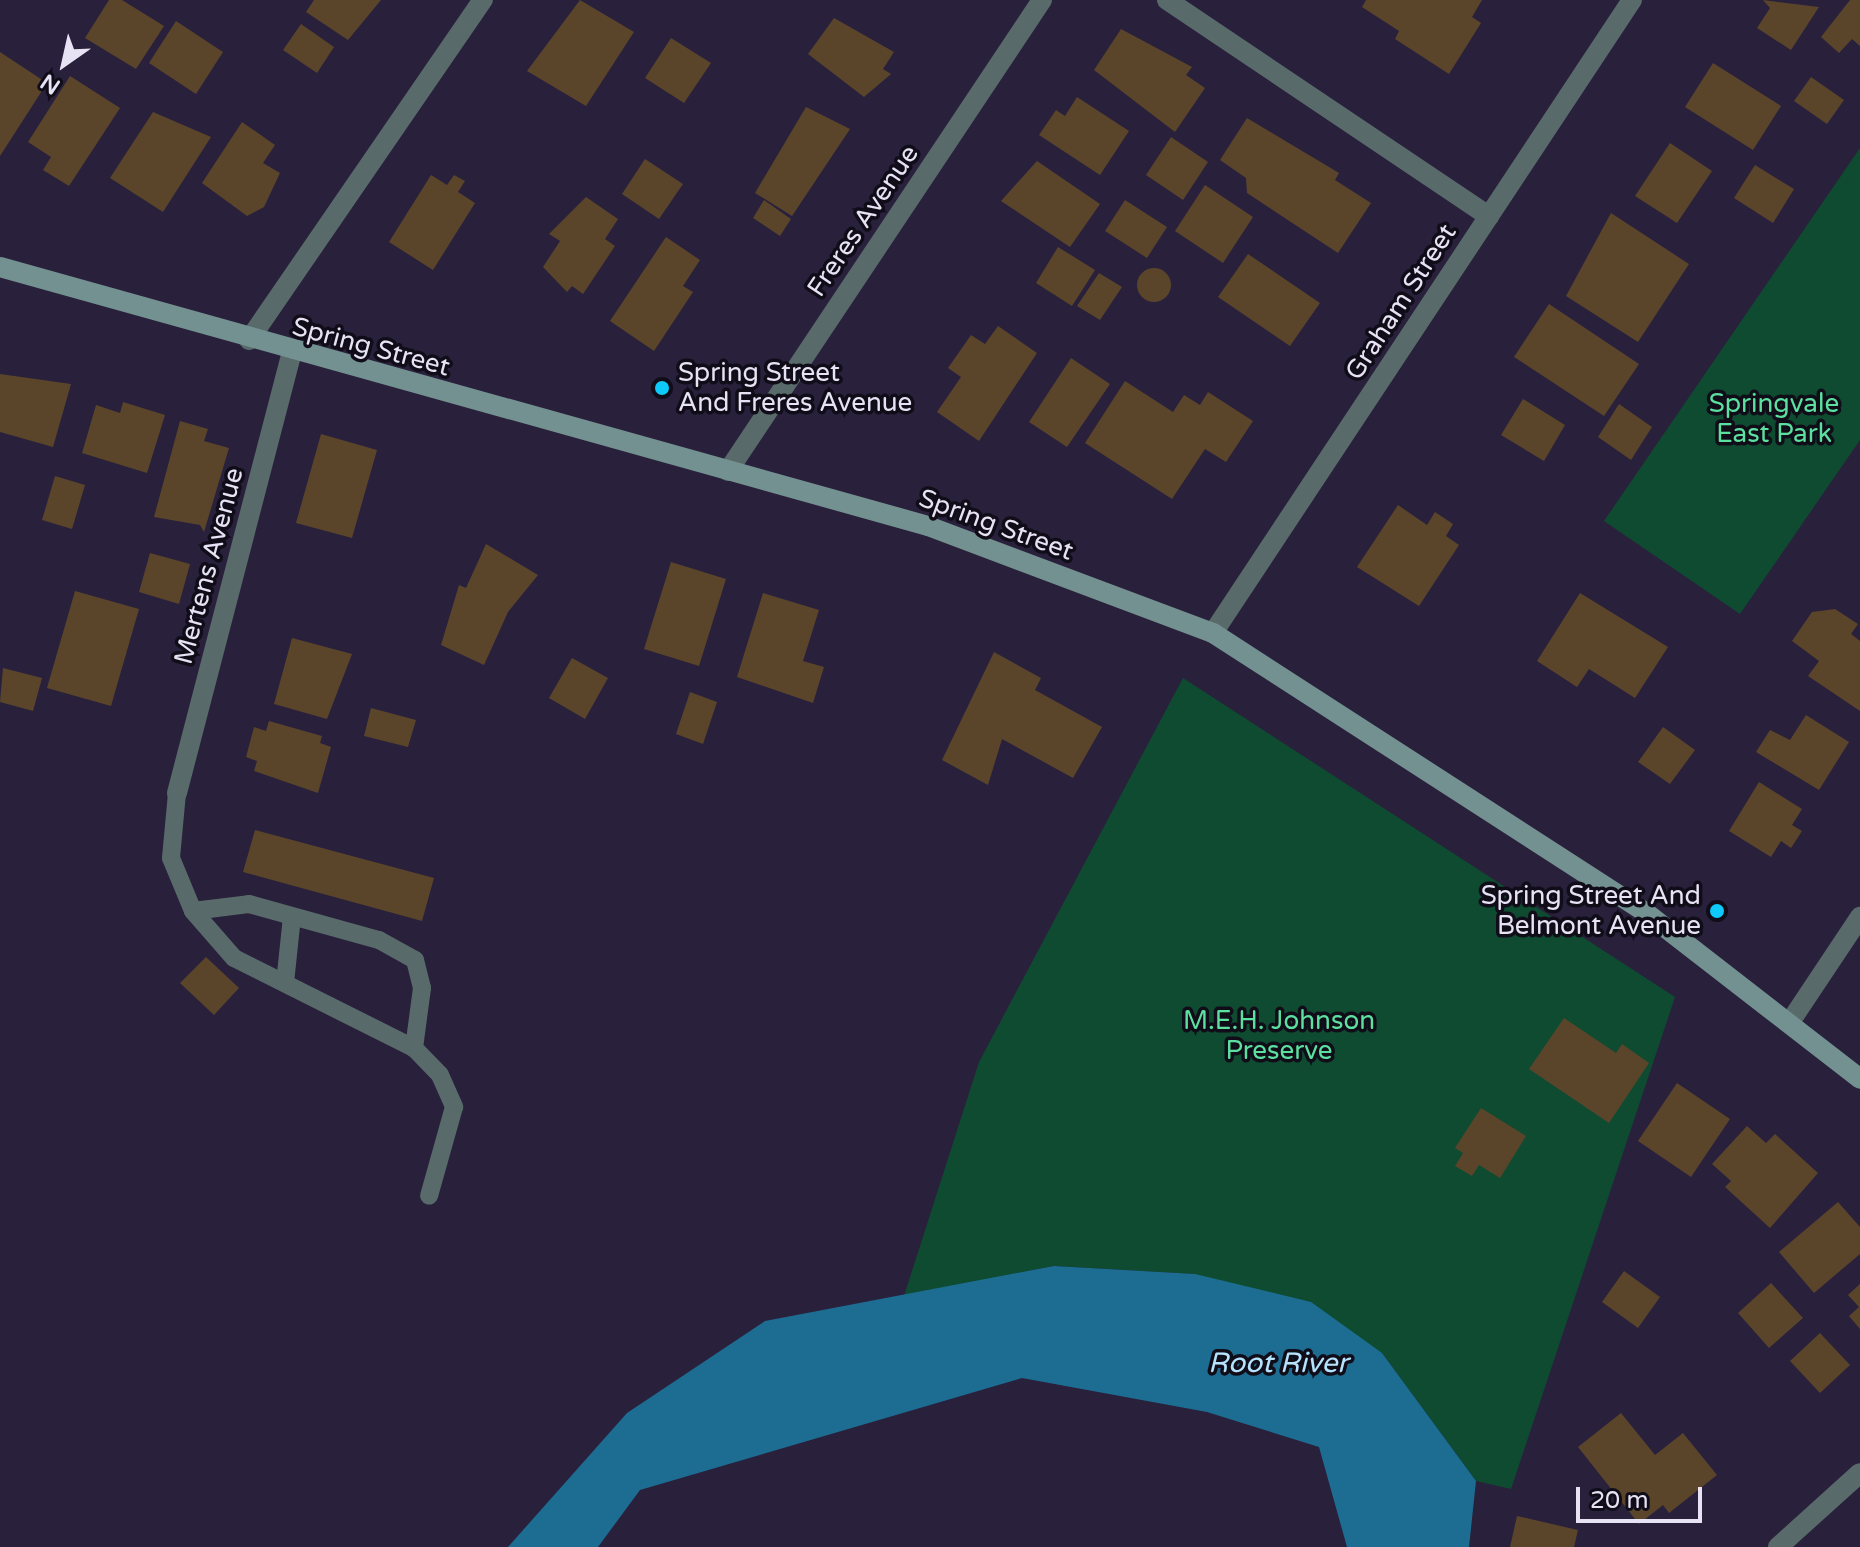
<!DOCTYPE html>
<style>
body{margin:0}
#map{position:relative;width:1860px;height:1547px;overflow:hidden;background:#29203b;font-family:"Varela Round",sans-serif}
div>[style]{position:absolute}
[style*='--x']{left:calc(var(--x)*1px);top:calc(var(--y)*1px);width:calc(var(--w)*1px);rotate:calc(var(--a)*1deg)}
.green>*{inset:0;background:#0f4b31}
.water>*{inset:0;background:#1d6d93}
.building>*{inset:0;background:#5a452b}
.round{border-radius:50%}
.lane>*{height:18px;margin:-9px;padding:0 9px;transform-origin:9px;border-radius:9px;background:#586a6a}
.street>*{height:20px;margin:-10px;padding:0 10px;transform-origin:10px;border-radius:10px;background:#586a6a}
.secondary>*{height:20px;margin:-10px;padding:0 10px;transform-origin:10px;border-radius:10px;background:#739190}
.dots>*{width:22px;height:22px;translate:-50% -50%;box-sizing:border-box;border:4px solid #100d19;border-radius:50%}
span{translate:-50% -50%;white-space:nowrap;text-align:center;line-height:1.15;-webkit-text-stroke:7px #100d19;paint-order:stroke}
.street-label{font-size:26px;color:#e7e2f4}
.poi-label{font-size:26px;color:#e7e2f4}
.left{translate:0 -50%;text-align:left}
.right{translate:-100% -50%;text-align:right}
.park-label{font-size:26px;color:#5be0a0}
.water-label{font-size:28px;color:#b5e2fd;font-style:italic}
.north{position:absolute;left:24px;top:24px;width:80px;height:80px;-webkit-text-stroke:6px #100d19;paint-order:stroke;rotate:214deg;font-size:22px;font-weight:700;line-height:32px;text-align:center;color:#e7e2f4}
.north::after{content:'';display:block;margin:auto;width:28px;height:36px;background:#e7e2f4;clip-path:polygon(50% 0,100% 100%,50% 72%,0 100%)}
.scale{position:absolute;left:1576px;top:1487px;width:126px;height:36px;box-sizing:border-box;border:4px solid #e7e2f4;border-top:0;padding-left:10px;font-size:24px;line-height:28px;white-space:nowrap;color:#e7e2f4;-webkit-text-stroke:6px #100d19;paint-order:stroke}
</style>
<div id="map">
<div class="green">
<i style="clip-path:polygon(1860px 148px,1860px 440px,1740px 614px,1604px 521px)"></i>
<i style="clip-path:polygon(1183px 678px,1675px 997px,1511px 1489px,1476px 1481px,1382px 1353px,1195px 1274px,1054px 1266px,904px 1296px,979px 1062px)"></i>
</div>
<div class="water">
<i style="clip-path:polygon(1054px 1266px,1195px 1274px,1311px 1302px,1382px 1353px,1476px 1481px,1469px 1547px,1347px 1547px,1319px 1447px,1207px 1412px,1022px 1378px,640px 1490px,598px 1547px,508px 1547px,627px 1413px,765px 1321px)"></i>
</div>
<div class="building">
<i style="clip-path:polygon(109px 0,122px 0,164px 26px,136px 69px,85px 38px)"></i>
<i style="clip-path:polygon(314px 0,381px 0,348px 40px,306px 12px)"></i>
<i style="clip-path:polygon(580px 0,634px 32px,586px 106px,527px 71px)"></i>
<i style="clip-path:polygon(1366px 0,1482px 0,1472px 17px,1481px 23px,1449px 74px,1395px 39px,1399px 31px,1362px 7px)"></i>
<i style="clip-path:polygon(1763px 0,1819px 7px,1791px 50px,1757px 28px,1770px 8px)"></i>
<i style="clip-path:polygon(1850px 0,1860px 0,1860px 46px,1852px 39px,1839px 53px,1821px 37px)"></i>
<i style="clip-path:polygon(834px 18px,894px 52px,883px 69px,891px 74px,864px 97px,808px 54px)"></i>
<i style="clip-path:polygon(176px 21px,223px 52px,196px 94px,149px 63px)"></i>
<i style="clip-path:polygon(301px 24px,334px 47px,317px 73px,283px 50px)"></i>
<i style="clip-path:polygon(1121px 29px,1192px 67px,1186px 75px,1205px 88px,1175px 132px,1094px 70px)"></i>
<i style="clip-path:polygon(671px 38px,711px 63px,684px 103px,645px 78px)"></i>
<i style="clip-path:polygon(0 52px,47px 83px,0 156px)"></i>
<i style="clip-path:polygon(1713px 63px,1781px 106px,1753px 150px,1685px 107px)"></i>
<i style="clip-path:polygon(70px 76px,120px 108px,69px 186px,43px 170px,51px 157px,28px 142px)"></i>
<i style="clip-path:polygon(1811px 77px,1844px 100px,1827px 124px,1794px 101px)"></i>
<i style="clip-path:polygon(1077px 97px,1129px 131px,1100px 175px,1039px 135px,1056px 110px,1065px 116px)"></i>
<i style="clip-path:polygon(806px 107px,850px 129px,792px 216px,755px 193px)"></i>
<i style="clip-path:polygon(153px 112px,211px 137px,163px 212px,110px 178px)"></i>
<i style="clip-path:polygon(1247px 118px,1339px 173px,1335px 180px,1371px 203px,1338px 253px,1247px 193px,1246px 178px,1220px 160px)"></i>
<i style="clip-path:polygon(242px 122px,275px 145px,263px 163px,280px 173px,264px 207px,247px 216px,202px 183px)"></i>
<i style="clip-path:polygon(1171px 137px,1208px 162px,1183px 200px,1146px 175px)"></i>
<i style="clip-path:polygon(1670px 143px,1712px 171px,1677px 223px,1635px 196px)"></i>
<i style="clip-path:polygon(645px 159px,683px 184px,659px 219px,622px 194px)"></i>
<i style="clip-path:polygon(1037px 161px,1100px 204px,1070px 247px,1001px 201px)"></i>
<i style="clip-path:polygon(1755px 165px,1794px 189px,1773px 223px,1734px 198px)"></i>
<i style="clip-path:polygon(431px 175px,447px 185px,454px 175px,465px 181px,458px 192px,475px 203px,433px 270px,389px 242px)"></i>
<i style="clip-path:polygon(1205px 185px,1253px 217px,1223px 263px,1175px 231px)"></i>
<i style="clip-path:polygon(586px 197px,618px 219px,605px 239px,615px 246px,583px 294px,572px 286px,567px 292px,543px 267px,560px 241px,549px 234px)"></i>
<i style="clip-path:polygon(764px 200px,791px 219px,780px 236px,753px 218px)"></i>
<i style="clip-path:polygon(1125px 200px,1167px 227px,1147px 258px,1105px 231px)"></i>
<i style="clip-path:polygon(1611px 213px,1689px 264px,1638px 342px,1566px 296px)"></i>
<i style="clip-path:polygon(666px 237px,700px 260px,683px 286px,693px 292px,654px 351px,610px 321px)"></i>
<i style="clip-path:polygon(1058px 247px,1095px 270px,1072px 306px,1036px 283px)"></i>
<i style="clip-path:polygon(1248px 254px,1320px 303px,1290px 346px,1218px 297px)"></i>
<i class="round" style="left:1137px;top:268px;width:34px;height:34px"></i>
<i style="clip-path:polygon(1099px 273px,1122px 287px,1100px 320px,1077px 306px)"></i>
<i style="clip-path:polygon(1549px 304px,1639px 364px,1604px 416px,1514px 357px)"></i>
<i style="clip-path:polygon(998px 326px,1037px 353px,979px 441px,937px 412px,961px 377px,948px 368px,971px 335px,985px 344px)"></i>
<i style="clip-path:polygon(1071px 358px,1110px 384px,1067px 447px,1029px 422px)"></i>
<i style="clip-path:polygon(0 374px,71px 384px,53px 447px,0 432px)"></i>
<i style="clip-path:polygon(1125px 381px,1173px 412px,1184px 395px,1200px 405px,1208px 392px,1253px 421px,1226px 462px,1205px 449px,1172px 499px,1085px 443px)"></i>
<i style="clip-path:polygon(1523px 399px,1565px 425px,1544px 461px,1501px 435px)"></i>
<i style="clip-path:polygon(123px 402px,165px 415px,147px 473px,82px 453px,96px 405px,120px 413px)"></i>
<i style="clip-path:polygon(1619px 404px,1652px 427px,1631px 460px,1598px 437px)"></i>
<i style="clip-path:polygon(180px 421px,208px 429px,204px 441px,229px 448px,204px 532px,200px 525px,154px 517px)"></i>
<i style="clip-path:polygon(321px 434px,377px 450px,352px 538px,296px 523px)"></i>
<i style="clip-path:polygon(55px 476px,85px 485px,72px 529px,42px 520px)"></i>
<i style="clip-path:polygon(1398px 505px,1427px 525px,1435px 512px,1453px 524px,1446px 536px,1459px 545px,1419px 606px,1357px 567px)"></i>
<i style="clip-path:polygon(486px 544px,538px 575px,508px 612px,484px 665px,441px 645px,459px 585px,466px 588px)"></i>
<i style="clip-path:polygon(150px 553px,190px 564px,179px 604px,139px 592px)"></i>
<i style="clip-path:polygon(671px 562px,726px 579px,699px 666px,644px 649px)"></i>
<i style="clip-path:polygon(75px 591px,139px 609px,111px 706px,47px 688px)"></i>
<i style="clip-path:polygon(763px 593px,819px 610px,803px 661px,824px 667px,813px 703px,737px 677px)"></i>
<i style="clip-path:polygon(1580px 593px,1668px 647px,1635px 698px,1589px 669px,1577px 687px,1537px 661px)"></i>
<i style="clip-path:polygon(1835px 609px,1858px 624px,1851px 634px,1860px 641px,1860px 711px,1808px 676px,1819px 661px,1792px 641px,1812px 612px)"></i>
<i style="clip-path:polygon(292px 638px,352px 654px,327px 719px,274px 704px)"></i>
<i style="clip-path:polygon(994px 652px,1041px 678px,1035px 690px,1102px 727px,1073px 778px,1002px 739px,988px 785px,942px 760px)"></i>
<i style="clip-path:polygon(572px 658px,608px 678px,585px 719px,549px 698px)"></i>
<i style="clip-path:polygon(3px 668px,42px 678px,33px 711px,0 702px)"></i>
<i style="clip-path:polygon(690px 692px,717px 702px,703px 744px,676px 734px)"></i>
<i style="clip-path:polygon(371px 708px,416px 720px,408px 747px,364px 736px)"></i>
<i style="clip-path:polygon(1806px 715px,1849px 742px,1819px 790px,1756px 752px,1770px 730px,1790px 740px)"></i>
<i style="clip-path:polygon(269px 721px,322px 736px,320px 743px,331px 747px,318px 793px,254px 771px,257px 761px,246px 757px,254px 727px,266px 731px)"></i>
<i style="clip-path:polygon(1663px 727px,1695px 750px,1670px 784px,1638px 762px)"></i>
<i style="clip-path:polygon(1759px 782px,1802px 809px,1792px 825px,1802px 831px,1791px 848px,1781px 841px,1771px 857px,1729px 831px)"></i>
<i style="clip-path:polygon(255px 830px,434px 878px,422px 921px,243px 872px)"></i>
<i style="clip-path:polygon(206px 957px,239px 988px,214px 1015px,180px 983px)"></i>
<i style="clip-path:polygon(1564px 1018px,1616px 1053px,1622px 1044px,1649px 1063px,1609px 1123px,1529px 1069px)"></i>
<i style="clip-path:polygon(1677px 1083px,1730px 1119px,1691px 1177px,1638px 1141px)"></i>
<i style="clip-path:polygon(1481px 1108px,1526px 1136px,1500px 1178px,1479px 1165px,1472px 1176px,1455px 1166px,1463px 1153px,1455px 1148px)"></i>
<i style="clip-path:polygon(1747px 1126px,1766px 1143px,1775px 1134px,1818px 1173px,1770px 1228px,1725px 1187px,1731px 1181px,1712px 1164px)"></i>
<i style="clip-path:polygon(1838px 1202px,1860px 1227px,1860px 1254px,1814px 1293px,1779px 1252px)"></i>
<i style="clip-path:polygon(1624px 1271px,1660px 1297px,1638px 1328px,1602px 1302px)"></i>
<i style="clip-path:polygon(1771px 1283px,1803px 1318px,1769px 1348px,1738px 1313px)"></i>
<i style="clip-path:polygon(1860px 1284px,1860px 1329px,1849px 1316px,1859px 1307px,1848px 1295px)"></i>
<i style="clip-path:polygon(1820px 1333px,1850px 1365px,1820px 1393px,1790px 1361px)"></i>
<i style="clip-path:polygon(1621px 1413px,1655px 1455px,1683px 1433px,1717px 1475px,1669px 1513px,1663px 1505px,1639px 1524px,1578px 1447px)"></i>
<i style="clip-path:polygon(1517px 1516px,1578px 1530px,1574px 1547px,1510px 1547px)"></i>
</div>
<div class="lane">
<i style="--x:177;--y:793;--w:65;--a:95.3"></i>
<i style="--x:171;--y:858;--w:57;--a:67.5"></i>
<i style="--x:193;--y:911;--w:62;--a:48.9"></i>
<i style="--x:234;--y:958;--w:201;--a:26.6"></i>
<i style="--x:414;--y:1048;--w:37;--a:46"></i>
<i style="--x:440;--y:1075;--w:35;--a:66"></i>
<i style="--x:454;--y:1107;--w:92;--a:105.7"></i>
<i style="--x:193;--y:911;--w:56;--a:-7.1"></i>
<i style="--x:249;--y:904;--w:135;--a:15.5"></i>
<i style="--x:379;--y:940;--w:41;--a:29.1"></i>
<i style="--x:415;--y:960;--w:29;--a:76"></i>
<i style="--x:422;--y:988;--w:61;--a:97.6"></i>
<i style="--x:285;--y:983;--w:67;--a:-84"></i>
</div>
<div class="street">
<i style="--x:1167;--y:0;--w:388;--a:33.9"></i>
<i style="--x:249;--y:340;--w:413;--a:-55.5"></i>
<i style="--x:728;--y:471;--w:566;--a:-56.31"></i>
<i style="--x:1213;--y:633;--w:759;--a:-56.5"></i>
<i style="--x:177;--y:793;--w:455;--a:-75.4"></i>
<i style="--x:1792;--y:1019;--w:123;--a:-56.3"></i>
<i style="--x:1778;--y:1547;--w:110;--a:-42.1"></i>
</div>
<div class="secondary">
<i style="--x:0;--y:267;--w:963;--a:15.59"></i>
<i style="--x:928;--y:526;--w:304;--a:20.6"></i>
<i style="--x:1213;--y:633;--w:514;--a:32.86"></i>
<i style="--x:1645;--y:912;--w:272;--a:37.8"></i>
</div>
<div class="dots">
<i style="left:662px;top:388px;background:#0ecafa"></i>
<i style="left:1717px;top:911px;background:#0ecafa"></i>
</div>
<div class="street-label">
<span style="left:863px;top:221px;rotate:-56deg">Freres Avenue</span>
<span style="left:1401px;top:302px;rotate:-57deg">Graham Street</span>
<span style="left:371px;top:347px;rotate:15deg">Spring Street</span>
<span style="left:996px;top:525px;rotate:20deg">Spring Street</span>
<span style="left:209px;top:566px;rotate:-75deg">Mertens Avenue</span>
</div>
<div class="poi-label">
<span class="left" style="left:678px;top:388px">Spring Street<br>And Freres Avenue</span>
<span class="right" style="left:1701px;top:911px">Spring Street And<br>Belmont Avenue</span>
</div>
<div class="park-label">
<span style="left:1774px;top:419px">Springvale<br>East Park</span>
<span style="left:1279px;top:1036px">M.E.H. Johnson<br>Preserve</span>
</div>
<div class="water-label">
<span style="left:1278px;top:1363px">Root River</span>
</div>
<div class="north">N</div>
<div class="scale">20 m</div>
</div>
